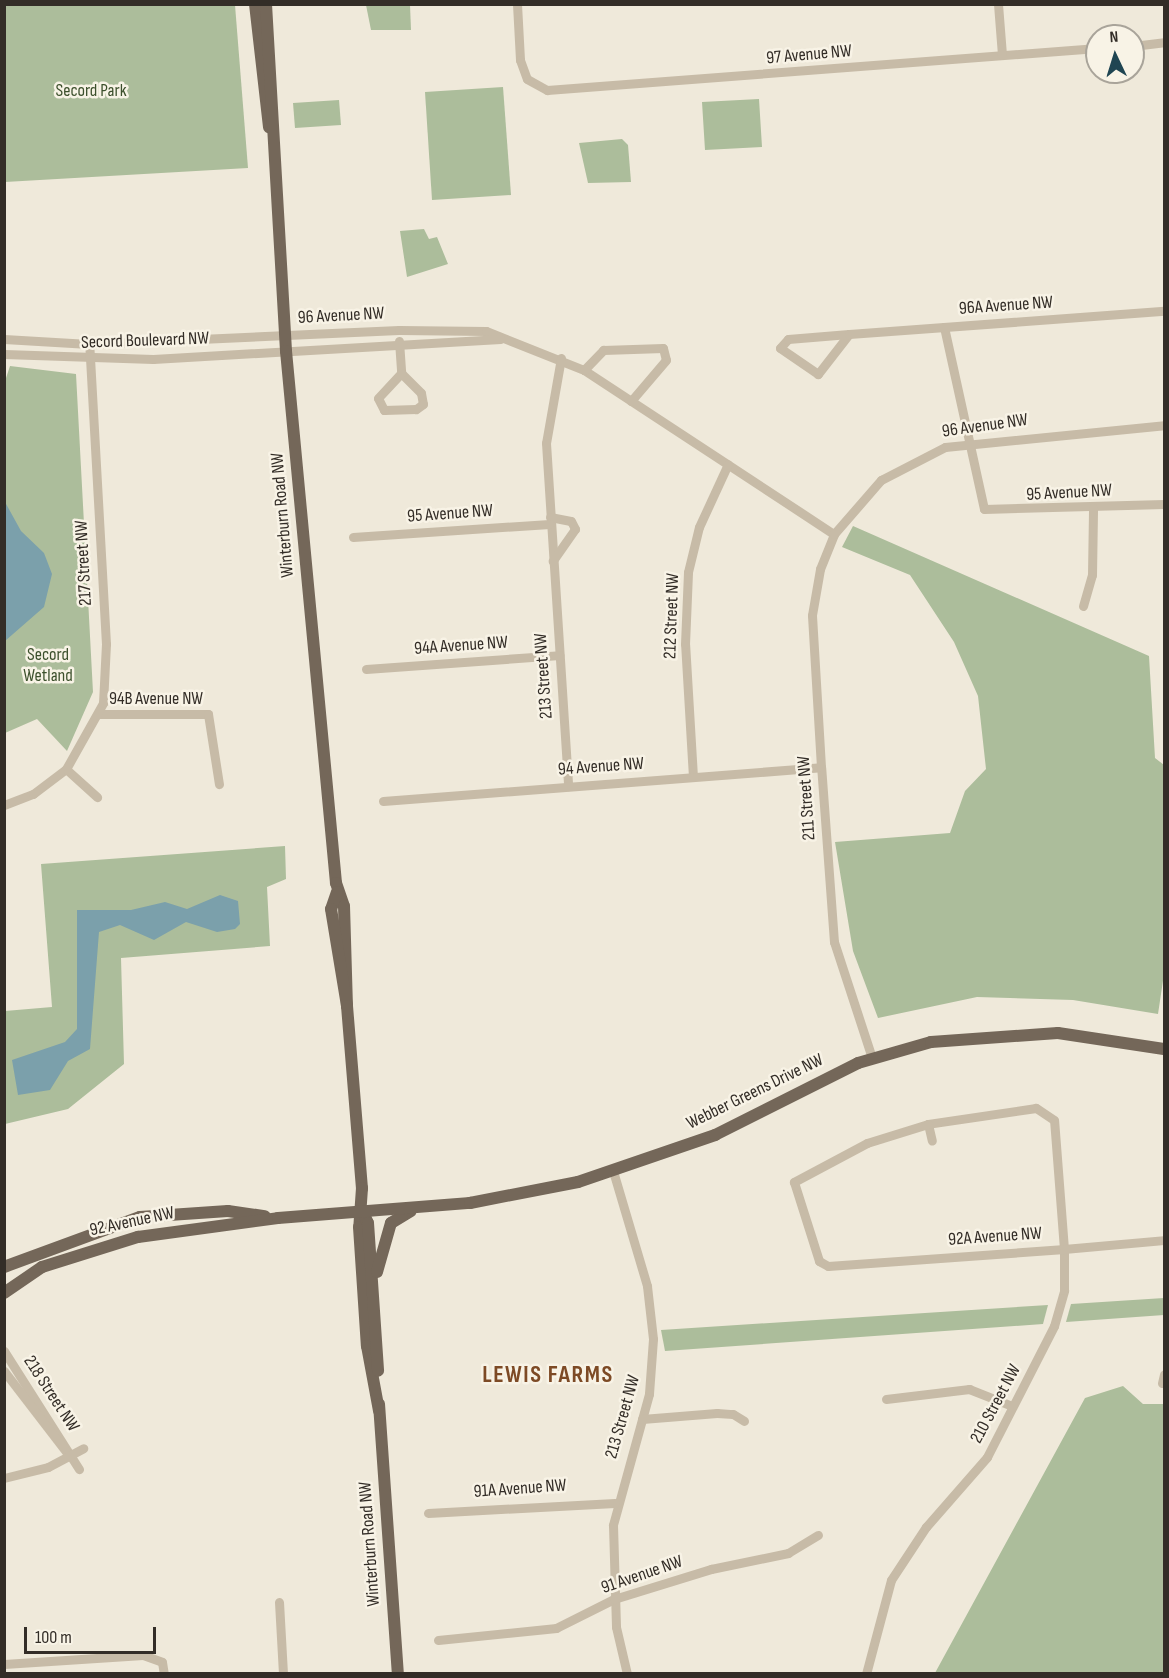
<!DOCTYPE html>
<style>
body{margin:0}
#map{position:relative;width:1169px;height:1678px;overflow:hidden;background:#efe9da;font-family:"Sofia Sans Condensed",sans-serif}
div>[style]{position:absolute}
[style*='--x']{left:calc(var(--x)*1px);top:calc(var(--y)*1px);width:calc(var(--w)*1px);rotate:calc(var(--a)*1deg)}
.green>*{inset:0;background:#acbd9b}
.water>*{inset:0;background:#7ba0ab}
.minor>*{height:9px;margin:-4.5px;padding:0 4.5px;transform-origin:4.5px;border-radius:4.5px;background:#c7bba7}
.major>*{height:12px;margin:-6px;padding:0 6px;transform-origin:6px;border-radius:6px;background:#746759}
span{translate:-50% -50%;white-space:nowrap;text-align:center;line-height:1.15;-webkit-text-stroke:5px #f8f3e6;paint-order:stroke}
.street-label{font-size:18px;color:#332d27}
.park-label{font-size:18px;color:#3c502c}
.district-label{font-size:24px;color:#7d4a25;font-weight:700;letter-spacing:1.5px}
.frame{position:absolute;inset:0;border:6px solid #332d27;pointer-events:none}
.north{position:absolute;left:1085px;top:24px;width:60px;height:60px;box-sizing:border-box;background:#f8f3e6;border:2px solid #a9a49a;border-radius:50%;rotate:356deg;font-size:16px;font-weight:700;line-height:24px;text-align:center;color:#332d27}
.north::after{content:'';display:block;margin:auto;width:21px;height:27px;background:#1f4552;clip-path:polygon(50% 0,100% 100%,50% 72%,0 100%)}
.scale{position:absolute;left:24px;top:1627px;width:132px;height:27px;box-sizing:border-box;border:3px solid #332d27;border-top:0;padding-left:8px;font-size:18px;line-height:21px;white-space:nowrap;color:#332d27;-webkit-text-stroke:4px #f8f3e6;paint-order:stroke}
</style>
<div id="map">
<div class="green">
<i style="clip-path:polygon(4px 5px,235px 5px,248px 168px,5px 182px)"></i>
<i style="clip-path:polygon(366px 5px,410px 5px,411px 30px,371px 30px)"></i>
<i style="clip-path:polygon(503px 87px,511px 195px,432px 200px,425px 92px)"></i>
<i style="clip-path:polygon(759px 99px,762px 147px,705px 150px,702px 102px)"></i>
<i style="clip-path:polygon(339px 100px,341px 125px,295px 128px,293px 103px)"></i>
<i style="clip-path:polygon(622px 139px,628px 145px,631px 182px,588px 183px,579px 143px)"></i>
<i style="clip-path:polygon(424px 229px,429px 239px,437px 237px,448px 264px,407px 277px,400px 231px)"></i>
<i style="clip-path:polygon(10px 366px,76px 374px,93px 692px,67px 751px,37px 719px,5px 733px,5px 381px)"></i>
<i style="clip-path:polygon(853px 526px,1149px 656px,1155px 758px,1164px 765px,1164px 974px,1158px 1014px,1073px 1000px,977px 997px,878px 1018px,853px 951px,835px 842px,950px 833px,965px 791px,986px 769px,978px 696px,954px 642px,910px 575px,842px 547px)"></i>
<i style="clip-path:polygon(285px 846px,286px 879px,267px 887px,270px 946px,121px 958px,124px 1064px,68px 1109px,5px 1124px,5px 1011px,52px 1007px,41px 864px)"></i>
<i style="clip-path:polygon(1164px 1298px,1164px 1315px,1066px 1322px,1071px 1304px)"></i>
<i style="clip-path:polygon(1048px 1305px,1043px 1324px,665px 1351px,661px 1330px)"></i>
<i style="clip-path:polygon(1123px 1386px,1143px 1404px,1164px 1404px,1164px 1673px,935px 1673px,1085px 1398px)"></i>
</div>
<div class="water">
<i style="clip-path:polygon(5px 502px,21px 531px,44px 553px,52px 574px,44px 607px,5px 641px)"></i>
<i style="clip-path:polygon(220px 895px,238px 901px,240px 924px,235px 929px,217px 932px,186px 922px,154px 940px,120px 925px,99px 932px,90px 1049px,68px 1061px,50px 1090px,18px 1095px,12px 1060px,65px 1042px,77px 1029px,77px 910px,131px 910px,165px 902px,187px 909px)"></i>
</div>
<div class="minor">
<i style="--x:517;--y:4;--w:56;--a:86.9"></i>
<i style="--x:520;--y:60;--w:20;--a:70"></i>
<i style="--x:527;--y:79;--w:23;--a:29"></i>
<i style="--x:547;--y:90;--w:552;--a:-4.37"></i>
<i style="--x:998;--y:4;--w:51;--a:85.5"></i>
<i style="--x:1133;--y:46;--w:31;--a:-7"></i>
<i style="--x:944;--y:327;--w:186;--a:77.6"></i>
<i style="--x:984;--y:509;--w:180;--a:-1.6"></i>
<i style="--x:849;--y:334;--w:51;--a:127.8"></i>
<i style="--x:818;--y:374;--w:46;--a:-145.6"></i>
<i style="--x:780;--y:348;--w:12;--a:-48"></i>
<i style="--x:788;--y:339;--w:61;--a:-4.7"></i>
<i style="--x:849;--y:334;--w:316;--a:-4.2"></i>
<i style="--x:4;--y:339;--w:85;--a:3.4"></i>
<i style="--x:89;--y:344;--w:310;--a:-2.6"></i>
<i style="--x:399;--y:330;--w:87;--a:0.7"></i>
<i style="--x:486;--y:331;--w:105;--a:21.7"></i>
<i style="--x:584;--y:370;--w:299;--a:33.3"></i>
<i style="--x:399;--y:341;--w:32;--a:86"></i>
<i style="--x:401;--y:373;--w:28;--a:45"></i>
<i style="--x:421;--y:393;--w:11;--a:80"></i>
<i style="--x:423;--y:404;--w:9;--a:144"></i>
<i style="--x:416;--y:409;--w:32;--a:178"></i>
<i style="--x:384;--y:410;--w:13;--a:-117"></i>
<i style="--x:378;--y:398;--w:34;--a:-47"></i>
<i style="--x:4;--y:354;--w:149;--a:1.9"></i>
<i style="--x:153;--y:359;--w:348;--a:-3.3"></i>
<i style="--x:561;--y:358;--w:86;--a:100"></i>
<i style="--x:546;--y:443;--w:344;--a:86.3"></i>
<i style="--x:584;--y:370;--w:28;--a:-46"></i>
<i style="--x:603;--y:350;--w:60;--a:-1.9"></i>
<i style="--x:663;--y:348;--w:12;--a:76"></i>
<i style="--x:666;--y:360;--w:54;--a:130.5"></i>
<i style="--x:550;--y:517;--w:21;--a:11"></i>
<i style="--x:571;--y:521;--w:9;--a:63"></i>
<i style="--x:575;--y:529;--w:39;--a:125"></i>
<i style="--x:353;--y:537;--w:197;--a:-3.8"></i>
<i style="--x:1083;--y:606;--w:32;--a:-74"></i>
<i style="--x:1092;--y:575;--w:67;--a:-89.1"></i>
<i style="--x:366;--y:669;--w:194;--a:-4.1"></i>
<i style="--x:99;--y:714;--w:109;--a:0"></i>
<i style="--x:208;--y:714;--w:71;--a:81.1"></i>
<i style="--x:66;--y:769;--w:42;--a:42.1"></i>
<i style="--x:693;--y:777;--w:133;--a:-93.4"></i>
<i style="--x:685;--y:644;--w:72;--a:-87.6"></i>
<i style="--x:688;--y:572;--w:46;--a:-76.3"></i>
<i style="--x:699;--y:527;--w:69;--a:-65.3"></i>
<i style="--x:383;--y:801;--w:439;--a:-4.4"></i>
<i style="--x:4;--y:805;--w:31;--a:-21"></i>
<i style="--x:33;--y:794;--w:41;--a:-37.1"></i>
<i style="--x:66;--y:769;--w:76;--a:-60.7"></i>
<i style="--x:103;--y:703;--w:59;--a:-87.1"></i>
<i style="--x:106;--y:644;--w:300;--a:-93.2"></i>
<i style="--x:872;--y:1058;--w:122;--a:-108.1"></i>
<i style="--x:834;--y:942;--w:175;--a:-94.2"></i>
<i style="--x:821;--y:767;--w:152;--a:-93.4"></i>
<i style="--x:812;--y:615;--w:47;--a:-80.1"></i>
<i style="--x:820;--y:569;--w:38;--a:-68"></i>
<i style="--x:834;--y:534;--w:72;--a:-49"></i>
<i style="--x:881;--y:480;--w:72;--a:-27.3"></i>
<i style="--x:945;--y:447;--w:220;--a:-5.7"></i>
<i style="--x:928;--y:1124;--w:17;--a:77"></i>
<i style="--x:613;--y:1171;--w:120;--a:73.5"></i>
<i style="--x:647;--y:1286;--w:53;--a:83.5"></i>
<i style="--x:653;--y:1339;--w:55;--a:94.2"></i>
<i style="--x:649;--y:1394;--w:136;--a:105.4"></i>
<i style="--x:613;--y:1525;--w:102;--a:88.3"></i>
<i style="--x:616;--y:1627;--w:48;--a:76.8"></i>
<i style="--x:4;--y:1351;--w:140;--a:57.6"></i>
<i style="--x:4;--y:1371;--w:105;--a:52.4"></i>
<i style="--x:1162;--y:1383;--w:9;--a:-77"></i>
<i style="--x:886;--y:1399;--w:84;--a:-6.9"></i>
<i style="--x:969;--y:1389;--w:46;--a:21.6"></i>
<i style="--x:642;--y:1419;--w:75;--a:-4.6"></i>
<i style="--x:717;--y:1413;--w:16;--a:4"></i>
<i style="--x:733;--y:1414;--w:13;--a:32"></i>
<i style="--x:4;--y:1478;--w:45;--a:-14"></i>
<i style="--x:48;--y:1467;--w:40;--a:-28"></i>
<i style="--x:428;--y:1513;--w:187;--a:-3.1"></i>
<i style="--x:279;--y:1602;--w:72;--a:86.8"></i>
<i style="--x:438;--y:1640;--w:119;--a:-5.8"></i>
<i style="--x:556;--y:1628;--w:65;--a:-26.6"></i>
<i style="--x:614;--y:1599;--w:102;--a:-17.2"></i>
<i style="--x:711;--y:1569;--w:79;--a:-11.7"></i>
<i style="--x:788;--y:1553;--w:35;--a:-31"></i>
<i style="--x:4;--y:1664;--w:139;--a:-3.7"></i>
<i style="--x:143;--y:1655;--w:20;--a:20"></i>
<i style="--x:162;--y:1662;--w:12;--a:81"></i>
<i style="--x:866;--y:1674;--w:97;--a:-75.1"></i>
<i style="--x:891;--y:1580;--w:64;--a:-56.6"></i>
<i style="--x:926;--y:1527;--w:93;--a:-48.9"></i>
<i style="--x:987;--y:1457;--w:147;--a:-62.9"></i>
<i style="--x:1054;--y:1326;--w:37;--a:-74"></i>
<i style="--x:1064;--y:1290;--w:41;--a:-90"></i>
<i style="--x:1064;--y:1249;--w:129;--a:-94.4"></i>
<i style="--x:1054;--y:1120;--w:22;--a:-146"></i>
<i style="--x:1036;--y:1108;--w:109;--a:171.6"></i>
<i style="--x:928;--y:1124;--w:64;--a:162.7"></i>
<i style="--x:867;--y:1143;--w:83;--a:151.9"></i>
<i style="--x:794;--y:1182;--w:83;--a:72.4"></i>
<i style="--x:819;--y:1261;--w:10;--a:29"></i>
<i style="--x:828;--y:1266;--w:237;--a:-4.1"></i>
<i style="--x:1064;--y:1249;--w:100;--a:-5.1"></i>
</div>
<div class="major">
<i style="--x:255;--y:4;--w:124;--a:83.5"></i>
<i style="--x:266;--y:4;--w:348;--a:86.7"></i>
<i style="--x:286;--y:351;--w:534;--a:84.63"></i>
<i style="--x:336;--y:883;--w:24;--a:71"></i>
<i style="--x:344;--y:906;--w:100;--a:88.3"></i>
<i style="--x:337;--y:892;--w:18;--a:109"></i>
<i style="--x:331;--y:909;--w:98;--a:80.6"></i>
<i style="--x:347;--y:1006;--w:183;--a:85.3"></i>
<i style="--x:362;--y:1188;--w:39;--a:94"></i>
<i style="--x:359;--y:1227;--w:119;--a:86.2"></i>
<i style="--x:367;--y:1346;--w:66;--a:79.5"></i>
<i style="--x:363;--y:1212;--w:12;--a:66"></i>
<i style="--x:368;--y:1223;--w:148;--a:86.1"></i>
<i style="--x:4;--y:1267;--w:145;--a:-20.2"></i>
<i style="--x:140;--y:1217;--w:88;--a:-3.9"></i>
<i style="--x:228;--y:1211;--w:37;--a:8"></i>
<i style="--x:377;--y:1272;--w:51;--a:-74.1"></i>
<i style="--x:391;--y:1223;--w:23;--a:-31"></i>
<i style="--x:4;--y:1293;--w:46;--a:-34.4"></i>
<i style="--x:42;--y:1267;--w:101;--a:-17.4"></i>
<i style="--x:138;--y:1237;--w:141;--a:-7.7"></i>
<i style="--x:278;--y:1218;--w:193;--a:-4.5"></i>
<i style="--x:470;--y:1203;--w:110;--a:-11"></i>
<i style="--x:578;--y:1182;--w:145;--a:-18.9"></i>
<i style="--x:715;--y:1135;--w:160;--a:-26.7"></i>
<i style="--x:858;--y:1063;--w:76;--a:-16"></i>
<i style="--x:931;--y:1042;--w:127;--a:-4.1"></i>
<i style="--x:1058;--y:1033;--w:107;--a:8.6"></i>
<i style="--x:379;--y:1404;--w:271;--a:86"></i>
</div>
<div class="street-label">
<span style="left:809px;top:55px;rotate:-5deg">97 Avenue NW</span>
<span style="left:1006px;top:306px;rotate:-4deg">96A Avenue NW</span>
<span style="left:341px;top:316px;rotate:-3deg">96 Avenue NW</span>
<span style="left:145px;top:341px;rotate:-2deg">Secord Boulevard NW</span>
<span style="left:985px;top:426px;rotate:-8deg">96 Avenue NW</span>
<span style="left:1069px;top:493px;rotate:-3deg">95 Avenue NW</span>
<span style="left:450px;top:514px;rotate:-4deg">95 Avenue NW</span>
<span style="left:283px;top:515px;rotate:-95deg">Winterburn Road NW</span>
<span style="left:84px;top:563px;rotate:-93deg">217 Street NW</span>
<span style="left:672px;top:616px;rotate:-88deg">212 Street NW</span>
<span style="left:461px;top:646px;rotate:-4deg">94A Avenue NW</span>
<span style="left:544px;top:676px;rotate:-94deg">213 Street NW</span>
<span style="left:156px;top:699px">94B Avenue NW</span>
<span style="left:601px;top:767px;rotate:-4deg">94 Avenue NW</span>
<span style="left:807px;top:798px;rotate:-94deg">211 Street NW</span>
<span style="left:755px;top:1092px;rotate:-26deg">Webber Greens Drive NW</span>
<span style="left:132px;top:1222px;rotate:-12deg">92 Avenue NW</span>
<span style="left:995px;top:1237px;rotate:-4deg">92A Avenue NW</span>
<span style="left:51px;top:1394px;rotate:57deg">218 Street NW</span>
<span style="left:996px;top:1404px;rotate:-62deg">210 Street NW</span>
<span style="left:623px;top:1417px;rotate:-74deg">213 Street NW</span>
<span style="left:520px;top:1489px;rotate:-4deg">91A Avenue NW</span>
<span style="left:370px;top:1544px;rotate:-94deg">Winterburn Road NW</span>
<span style="left:642px;top:1575px;rotate:-19deg">91 Avenue NW</span>
</div>
<div class="park-label">
<span style="left:91px;top:91px">Secord Park</span>
<span style="left:48px;top:666px">Secord<br>Wetland</span>
</div>
<div class="district-label">
<span style="left:548px;top:1375px">LEWIS FARMS</span>
</div>
<div class="frame"></div>
<div class="north">N</div>
<div class="scale">100 m</div>
</div>
